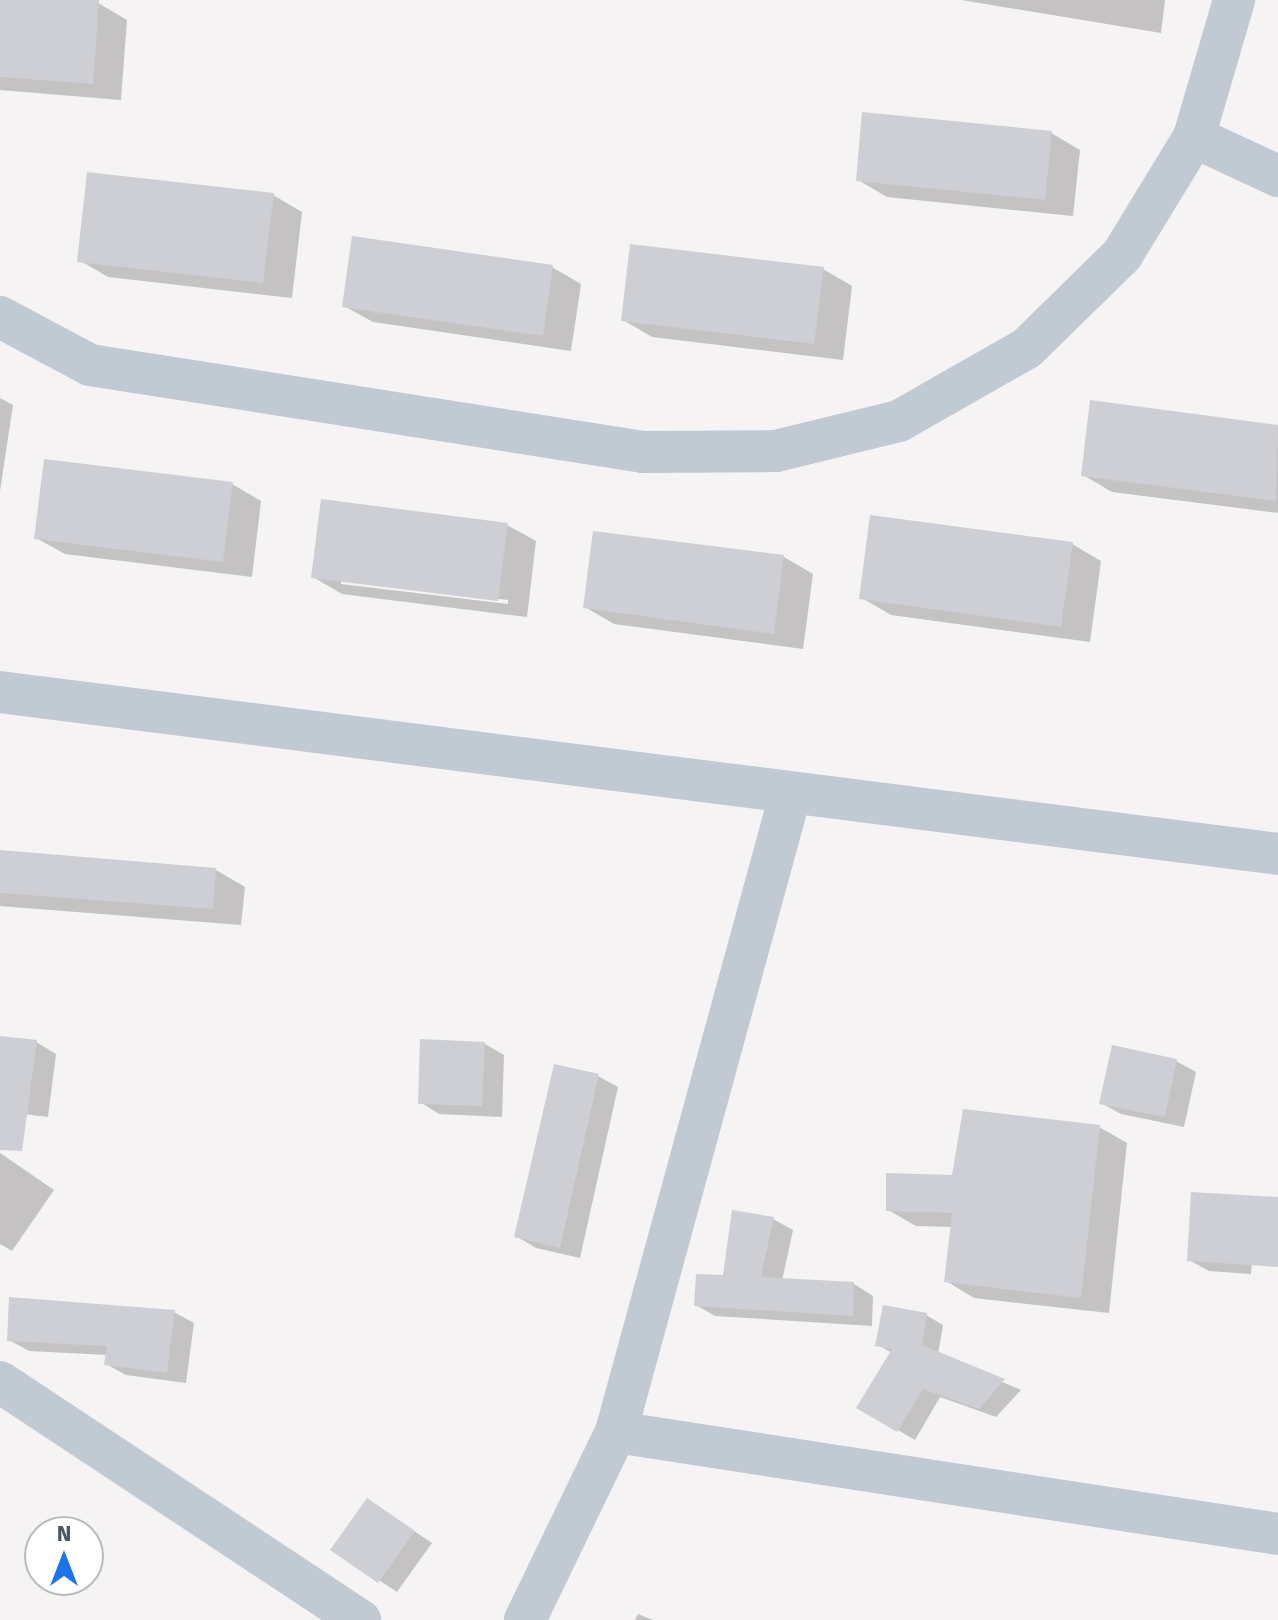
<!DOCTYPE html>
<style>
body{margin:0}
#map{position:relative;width:1278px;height:1620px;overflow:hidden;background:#f5f3f3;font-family:"Fira Sans",sans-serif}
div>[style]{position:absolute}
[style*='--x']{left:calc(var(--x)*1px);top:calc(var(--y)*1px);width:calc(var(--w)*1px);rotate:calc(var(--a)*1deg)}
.shadow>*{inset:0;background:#0003}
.building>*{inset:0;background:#cdcfd5}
.minor>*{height:42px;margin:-21px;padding:0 21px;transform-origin:21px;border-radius:21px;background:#c1cad2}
span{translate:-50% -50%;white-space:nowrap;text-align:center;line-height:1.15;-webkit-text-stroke:7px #fff;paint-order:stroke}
.north{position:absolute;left:24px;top:1516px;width:80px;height:80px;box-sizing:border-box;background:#fff;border:2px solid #b7bbc0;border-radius:50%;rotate:0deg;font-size:22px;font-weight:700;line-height:32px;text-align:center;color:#4a5661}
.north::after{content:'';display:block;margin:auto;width:28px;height:36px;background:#1a73e8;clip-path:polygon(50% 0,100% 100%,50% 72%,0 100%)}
</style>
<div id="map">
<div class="shadow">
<i style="clip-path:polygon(0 0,98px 3px,127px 20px,121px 100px,0 90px)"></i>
<i style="clip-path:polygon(961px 0,1165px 0,1161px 33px)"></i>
<i style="clip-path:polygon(1051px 133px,1080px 150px,1073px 216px,887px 197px,858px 180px)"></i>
<i style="clip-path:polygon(273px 195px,302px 212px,292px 298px,108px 277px,79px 260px)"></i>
<i style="clip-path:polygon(552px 267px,581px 284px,571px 351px,373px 322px,344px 306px)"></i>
<i style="clip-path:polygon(823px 269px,852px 286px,843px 360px,652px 337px,623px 320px)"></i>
<i style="clip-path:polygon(0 398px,13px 405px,0 491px)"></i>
<i style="clip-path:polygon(1092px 403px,1278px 427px,1278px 513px,1112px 492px,1083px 475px)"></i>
<i style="clip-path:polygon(232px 484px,261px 501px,252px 577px,65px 554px,36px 538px)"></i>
<i style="clip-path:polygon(evenodd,507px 525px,536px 541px,527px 617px,342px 594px,313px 577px,507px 525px,341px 580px,508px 600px,508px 604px,341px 584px,341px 580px)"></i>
<i style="clip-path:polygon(595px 533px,784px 557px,813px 574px,803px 649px,614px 624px,585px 607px)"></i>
<i style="clip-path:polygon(1072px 544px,1101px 561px,1090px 642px,891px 615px,862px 598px)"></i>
<i style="clip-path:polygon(0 852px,216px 870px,245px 887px,241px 925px,0 906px)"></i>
<i style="clip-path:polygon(0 1038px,36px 1042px,56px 1054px,48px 1117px,0 1111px)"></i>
<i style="clip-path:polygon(485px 1044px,504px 1055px,502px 1117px,439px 1114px,420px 1102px)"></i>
<i style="clip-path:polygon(1176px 1061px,1196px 1072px,1184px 1127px,1121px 1114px,1101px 1103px)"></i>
<i style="clip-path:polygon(598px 1076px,618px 1087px,580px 1258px,536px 1248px,516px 1236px)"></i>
<i style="clip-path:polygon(1099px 1127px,1127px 1143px,1109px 1313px,974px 1298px,946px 1281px,952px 1227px,916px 1226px,888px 1210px,954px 1177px)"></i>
<i style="clip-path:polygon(0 1153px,54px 1190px,12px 1251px,0 1244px)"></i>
<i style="clip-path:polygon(1255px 1208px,1251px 1274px,1209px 1271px,1189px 1260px)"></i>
<i style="clip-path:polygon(773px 1219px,793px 1230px,782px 1281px,854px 1284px,873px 1296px,872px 1326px,715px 1316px,696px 1305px)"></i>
<i style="clip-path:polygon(174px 1312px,194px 1323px,186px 1383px,126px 1375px,106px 1364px,108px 1355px,29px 1351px,9px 1340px)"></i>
<i style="clip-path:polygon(926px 1315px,943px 1325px,938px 1354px,1021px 1390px,996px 1417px,940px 1397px,915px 1440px,859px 1407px,892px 1353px,878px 1345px)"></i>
<i style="clip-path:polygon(368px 1500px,432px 1543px,397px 1592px,333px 1550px)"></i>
<i style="clip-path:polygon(638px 1614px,653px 1620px,635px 1620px)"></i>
</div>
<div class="building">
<i style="clip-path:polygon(0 0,99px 0,93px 84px,0 77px)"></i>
<i style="clip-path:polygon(862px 112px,1052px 131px,1045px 200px,856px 181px)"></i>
<i style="clip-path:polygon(87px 172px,274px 193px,263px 283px,77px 262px)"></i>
<i style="clip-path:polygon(352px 236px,553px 265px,543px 336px,342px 307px)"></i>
<i style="clip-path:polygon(630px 244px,824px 267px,814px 344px,621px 321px)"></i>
<i style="clip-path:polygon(1090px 400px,1278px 425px,1276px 501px,1081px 476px)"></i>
<i style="clip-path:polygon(44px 459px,233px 482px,223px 562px,34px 539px)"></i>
<i style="clip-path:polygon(321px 499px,508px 523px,498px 601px,311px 578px)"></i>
<i style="clip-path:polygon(870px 515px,1073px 542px,1061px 627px,859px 599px)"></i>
<i style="clip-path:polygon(593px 531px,784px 555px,774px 634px,583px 608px)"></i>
<i style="clip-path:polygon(0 850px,216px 868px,213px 909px,0 893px)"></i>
<i style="clip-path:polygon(0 1036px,37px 1040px,22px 1151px,0 1150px)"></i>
<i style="clip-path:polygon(420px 1039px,485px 1042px,482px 1106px,418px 1104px)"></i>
<i style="clip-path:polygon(1112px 1045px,1177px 1059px,1165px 1117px,1099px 1104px)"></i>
<i style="clip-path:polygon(554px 1064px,599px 1074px,560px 1248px,514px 1237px)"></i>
<i style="clip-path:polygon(963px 1109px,1100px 1125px,1081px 1298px,944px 1282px,952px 1213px,886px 1211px,886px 1173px,952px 1175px)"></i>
<i style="clip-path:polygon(1191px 1192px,1278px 1197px,1278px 1267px,1187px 1261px)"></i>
<i style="clip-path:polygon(732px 1210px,774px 1217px,761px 1277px,854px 1282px,853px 1316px,694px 1306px,696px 1274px,723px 1275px)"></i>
<i style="clip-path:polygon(9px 1297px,175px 1310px,167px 1373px,104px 1365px,107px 1346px,7px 1341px)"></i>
<i style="clip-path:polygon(883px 1305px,927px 1313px,922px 1345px,1005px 1379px,979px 1409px,923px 1389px,897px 1432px,856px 1408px,892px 1349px,875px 1346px)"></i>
<i style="clip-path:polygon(367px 1498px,415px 1531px,378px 1583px,330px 1550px)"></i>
</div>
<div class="minor">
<i style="--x:1194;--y:137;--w:93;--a:24.9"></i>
<i style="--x:0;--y:317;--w:102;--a:28.1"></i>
<i style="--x:90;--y:365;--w:560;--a:8.94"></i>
<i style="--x:643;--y:452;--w:133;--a:-0.4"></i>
<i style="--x:776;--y:451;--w:127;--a:-13.7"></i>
<i style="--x:899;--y:421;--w:147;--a:-29.7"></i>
<i style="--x:1027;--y:348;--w:133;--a:-44.4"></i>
<i style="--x:1122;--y:255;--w:138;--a:-58.6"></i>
<i style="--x:1194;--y:137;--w:143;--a:-73.7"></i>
<i style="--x:0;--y:692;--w:1288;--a:7.22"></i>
<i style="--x:0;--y:1382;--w:432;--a:33.5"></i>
<i style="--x:616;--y:1432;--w:670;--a:8.76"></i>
<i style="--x:525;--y:1620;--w:209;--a:-64.2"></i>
<i style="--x:616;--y:1432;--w:663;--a:-74.71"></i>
</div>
<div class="north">N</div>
</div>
